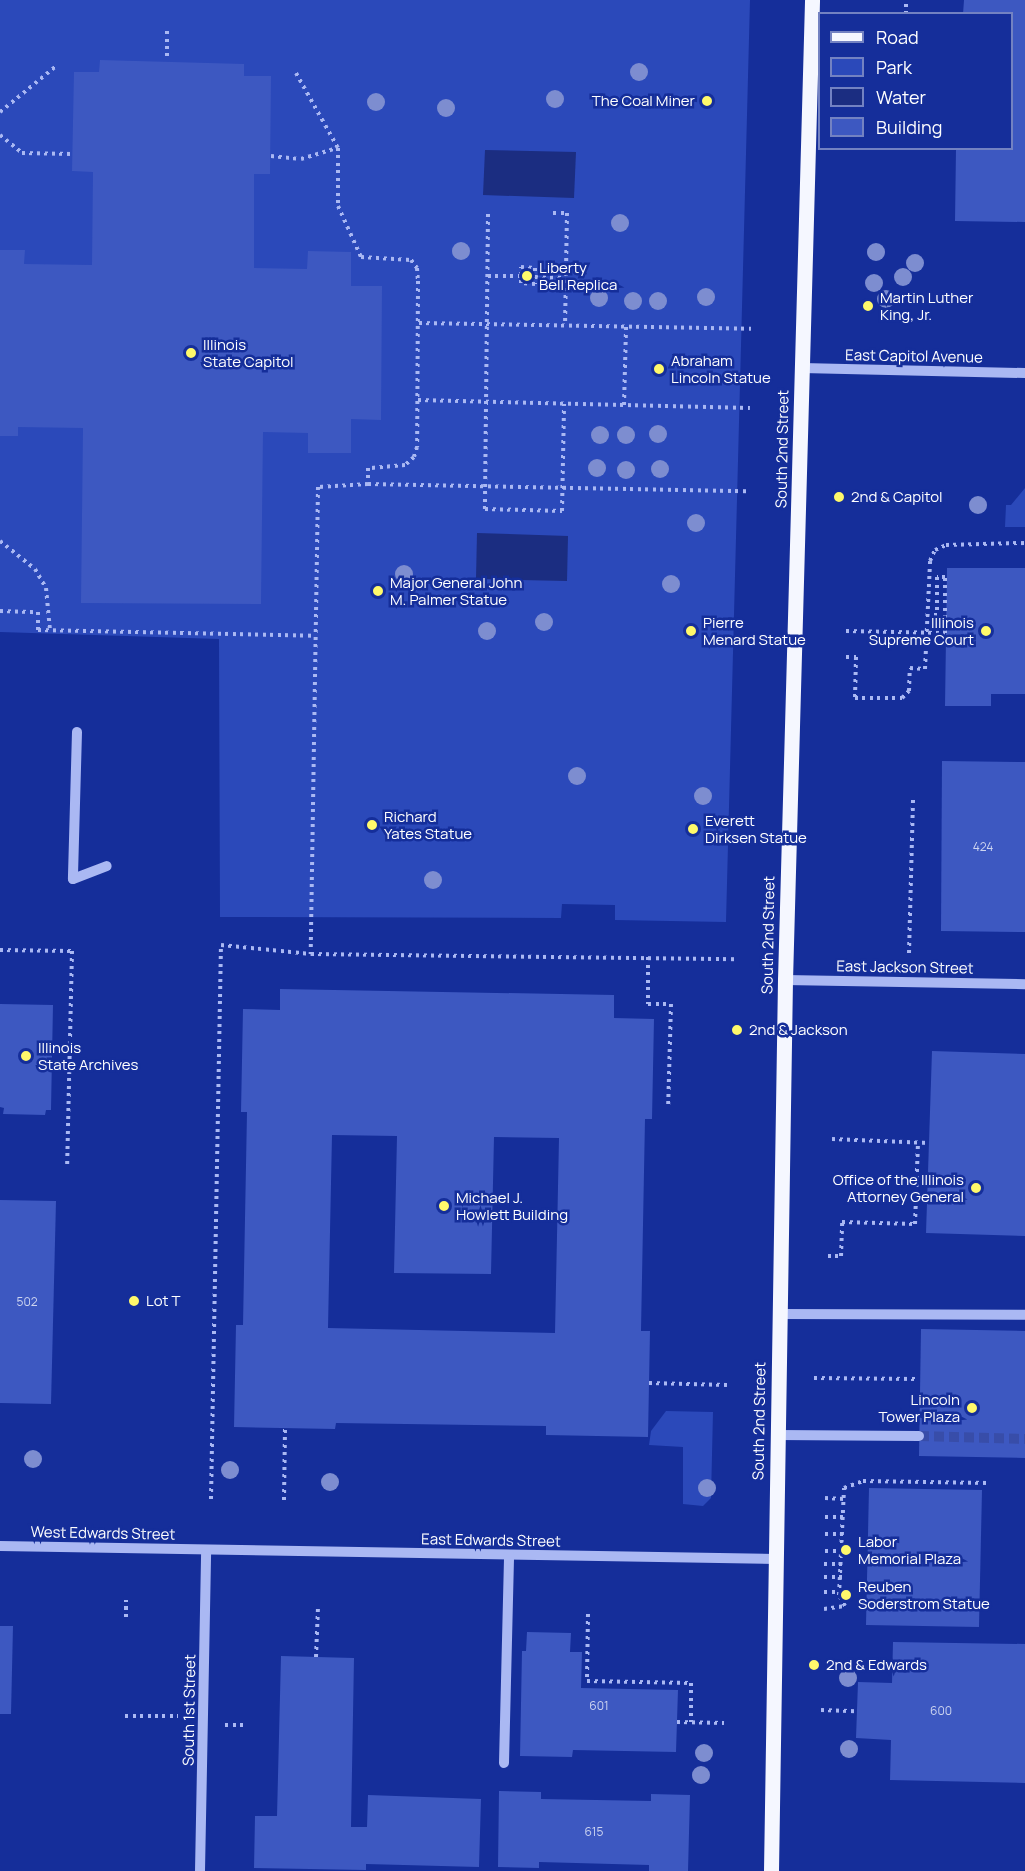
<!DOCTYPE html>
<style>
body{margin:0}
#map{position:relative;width:1025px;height:1871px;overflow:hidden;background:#152e9a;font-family:Manrope,sans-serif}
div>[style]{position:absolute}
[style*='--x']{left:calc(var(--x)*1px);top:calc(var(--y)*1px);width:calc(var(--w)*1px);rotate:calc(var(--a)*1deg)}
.green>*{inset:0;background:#2b49ba}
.water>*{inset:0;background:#1b2d81}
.building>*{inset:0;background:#3d58c1}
.minor-tunnel>*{height:10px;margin-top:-5px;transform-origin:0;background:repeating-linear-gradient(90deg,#384da9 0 10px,transparent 0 15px)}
.path>*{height:4px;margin-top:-2px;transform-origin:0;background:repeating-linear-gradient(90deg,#aab8f3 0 3px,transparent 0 7.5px)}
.minor>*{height:10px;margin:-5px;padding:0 5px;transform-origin:5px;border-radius:5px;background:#aab8f3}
.major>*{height:15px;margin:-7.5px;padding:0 7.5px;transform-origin:7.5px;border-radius:7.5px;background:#f5f7ff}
.trees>*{width:18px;height:18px;margin:-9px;border-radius:50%;background:#7d8dd0}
.dots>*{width:16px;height:16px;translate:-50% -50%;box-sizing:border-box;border:3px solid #152e9a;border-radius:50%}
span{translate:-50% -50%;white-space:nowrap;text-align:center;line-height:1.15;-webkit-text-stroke:5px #152e9a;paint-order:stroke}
.number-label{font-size:12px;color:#ced5f0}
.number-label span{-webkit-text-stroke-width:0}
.poi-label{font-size:15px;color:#fff}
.right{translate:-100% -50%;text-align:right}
.left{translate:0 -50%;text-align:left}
.street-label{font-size:15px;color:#fff}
.legend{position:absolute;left:818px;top:12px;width:195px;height:138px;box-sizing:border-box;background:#152e9a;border:2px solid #7382c2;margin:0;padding:8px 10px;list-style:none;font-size:18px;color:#fff}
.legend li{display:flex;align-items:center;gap:12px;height:30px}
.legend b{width:30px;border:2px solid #7382c2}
</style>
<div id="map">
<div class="green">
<i style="clip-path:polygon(0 0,750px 0,726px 922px,615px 920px,615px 905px,562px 904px,561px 918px,220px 917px,219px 639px,0 632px)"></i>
<i style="clip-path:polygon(1025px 488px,1025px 527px,1005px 527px,1006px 505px,1011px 505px)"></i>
<i style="clip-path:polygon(666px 1411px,713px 1412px,711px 1498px,703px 1506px,683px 1504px,683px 1447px,649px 1445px,651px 1431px)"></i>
</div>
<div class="water">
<i style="clip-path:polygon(485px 150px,576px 152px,574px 198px,483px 195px)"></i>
<i style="clip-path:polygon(477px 533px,568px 536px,567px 581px,476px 579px)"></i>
</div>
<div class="building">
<i style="clip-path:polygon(964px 0,1025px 0,1025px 222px,955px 221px,956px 148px,1012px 148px,1012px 14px,963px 14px)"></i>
<i style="clip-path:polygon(100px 60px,244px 64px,244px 76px,271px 76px,270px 174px,254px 174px,254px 268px,307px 269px,308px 251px,351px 252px,351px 286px,382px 286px,381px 420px,351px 419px,351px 453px,308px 453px,308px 433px,263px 432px,261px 604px,81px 603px,83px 428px,18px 427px,18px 436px,0 436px,0 250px,25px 250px,24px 264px,92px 265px,93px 172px,72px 171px,74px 72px,99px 72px)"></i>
<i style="clip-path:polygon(947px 568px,1025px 568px,1025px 694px,991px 694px,991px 706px,945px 706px)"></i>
<i style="clip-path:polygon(942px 761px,1025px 762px,1025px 932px,941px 931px)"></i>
<i style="clip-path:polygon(evenodd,280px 989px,614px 995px,614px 1018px,654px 1019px,652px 1119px,645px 1119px,641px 1331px,650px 1331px,648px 1437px,546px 1435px,546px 1426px,336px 1423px,335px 1429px,234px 1427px,236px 1325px,243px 1325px,247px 1112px,241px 1112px,243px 1009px,280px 1010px,280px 989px,332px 1135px,397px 1136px,394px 1273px,491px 1274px,494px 1137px,559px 1138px,555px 1333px,328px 1328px,332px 1135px)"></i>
<i style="clip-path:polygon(0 1004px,53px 1005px,51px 1110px,46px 1110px,45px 1115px,3px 1114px,4px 1108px,0 1107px)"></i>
<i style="clip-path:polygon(932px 1051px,1025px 1054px,1025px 1236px,926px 1233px)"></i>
<i style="clip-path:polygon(0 1200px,56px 1201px,51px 1404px,0 1403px)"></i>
<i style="clip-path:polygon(921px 1329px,1025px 1331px,1025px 1458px,919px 1456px)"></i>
<i style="clip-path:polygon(869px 1488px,982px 1490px,979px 1627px,866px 1625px)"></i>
<i style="clip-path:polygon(0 1626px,13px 1626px,11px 1714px,0 1714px)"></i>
<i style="clip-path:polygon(527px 1632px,571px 1633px,570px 1652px,582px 1652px,581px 1688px,678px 1690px,676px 1752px,573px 1750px,572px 1757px,520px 1756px,522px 1651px,526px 1651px)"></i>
<i style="clip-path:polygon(893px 1642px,1025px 1644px,1025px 1783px,890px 1780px,891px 1740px,856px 1738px,858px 1682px,892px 1683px)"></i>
<i style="clip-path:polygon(281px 1656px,354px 1658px,351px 1827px,367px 1827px,368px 1795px,481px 1799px,479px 1867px,366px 1864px,366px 1870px,254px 1868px,255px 1816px,277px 1816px)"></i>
<i style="clip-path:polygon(499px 1791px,541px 1792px,541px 1799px,651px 1801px,651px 1794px,690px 1795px,688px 1871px,649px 1871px,649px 1865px,539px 1862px,539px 1868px,498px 1867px)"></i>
</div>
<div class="minor-tunnel">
<i style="--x:919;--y:1436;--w:106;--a:1.6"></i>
</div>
<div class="path">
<i style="--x:906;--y:14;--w:14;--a:-90"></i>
<i style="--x:167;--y:31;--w:26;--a:90"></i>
<i style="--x:296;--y:73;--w:86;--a:60.8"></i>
<i style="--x:338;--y:148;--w:58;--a:90"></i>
<i style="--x:338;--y:206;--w:56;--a:65.7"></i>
<i style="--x:361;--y:257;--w:50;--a:3.4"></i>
<i style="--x:411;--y:260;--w:10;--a:53"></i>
<i style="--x:417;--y:268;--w:13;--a:86"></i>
<i style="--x:418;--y:281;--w:166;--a:90.3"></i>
<i style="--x:417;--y:447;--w:10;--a:107"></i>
<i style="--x:414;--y:457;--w:12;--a:138"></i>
<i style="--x:405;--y:465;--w:37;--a:175"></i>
<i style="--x:368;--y:468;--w:16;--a:90"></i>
<i style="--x:368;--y:484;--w:50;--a:176.6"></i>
<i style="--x:318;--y:487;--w:467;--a:90.9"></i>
<i style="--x:0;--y:112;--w:71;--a:-39.3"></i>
<i style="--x:0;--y:135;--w:28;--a:39"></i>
<i style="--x:22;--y:153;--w:50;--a:1.1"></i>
<i style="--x:271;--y:156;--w:30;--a:6"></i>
<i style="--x:301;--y:159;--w:39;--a:-17"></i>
<i style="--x:553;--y:213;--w:14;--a:0"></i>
<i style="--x:567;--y:213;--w:112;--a:91"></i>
<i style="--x:488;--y:214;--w:295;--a:90.6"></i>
<i style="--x:485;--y:509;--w:77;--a:1.5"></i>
<i style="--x:562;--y:511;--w:107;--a:-88.9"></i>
<i style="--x:521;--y:267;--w:14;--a:4"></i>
<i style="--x:535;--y:268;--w:16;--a:90"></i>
<i style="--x:535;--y:284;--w:14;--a:-176"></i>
<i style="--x:521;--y:283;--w:16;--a:-90"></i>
<i style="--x:488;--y:276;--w:33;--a:0"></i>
<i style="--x:535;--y:277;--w:30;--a:2"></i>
<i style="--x:419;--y:323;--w:332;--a:1"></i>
<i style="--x:418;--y:400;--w:332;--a:1.4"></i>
<i style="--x:624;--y:405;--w:78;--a:-88.5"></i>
<i style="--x:368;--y:484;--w:379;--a:1.1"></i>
<i style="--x:0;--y:541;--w:45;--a:38.7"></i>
<i style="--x:35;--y:569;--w:22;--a:60"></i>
<i style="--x:46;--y:588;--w:42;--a:84.6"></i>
<i style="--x:0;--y:611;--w:38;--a:2"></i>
<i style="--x:38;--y:612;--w:18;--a:90"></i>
<i style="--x:38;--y:630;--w:277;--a:1.2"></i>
<i style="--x:846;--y:631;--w:99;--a:1.2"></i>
<i style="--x:945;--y:633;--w:56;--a:-90"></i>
<i style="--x:945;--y:577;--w:8;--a:180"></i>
<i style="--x:937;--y:577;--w:38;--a:90"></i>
<i style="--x:937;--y:615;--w:7;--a:180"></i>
<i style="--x:846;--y:657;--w:10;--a:0"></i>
<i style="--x:856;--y:657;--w:41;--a:91.4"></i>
<i style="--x:855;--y:698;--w:47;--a:0"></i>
<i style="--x:902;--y:698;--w:10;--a:-45"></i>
<i style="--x:909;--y:691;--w:23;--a:-88"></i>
<i style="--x:910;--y:668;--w:15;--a:4"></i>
<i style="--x:925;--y:669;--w:108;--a:-87.3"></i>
<i style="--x:930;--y:561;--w:12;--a:-66"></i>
<i style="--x:935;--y:550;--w:12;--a:-24"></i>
<i style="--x:946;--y:545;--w:79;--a:-1.5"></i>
<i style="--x:0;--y:950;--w:72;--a:0.8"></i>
<i style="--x:72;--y:951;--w:216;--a:91.3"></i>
<i style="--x:909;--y:953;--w:156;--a:-88.5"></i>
<i style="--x:648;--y:957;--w:47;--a:90"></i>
<i style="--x:648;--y:1004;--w:23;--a:0"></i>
<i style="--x:671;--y:1004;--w:105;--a:91.6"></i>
<i style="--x:832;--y:1139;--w:97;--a:2.4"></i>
<i style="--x:828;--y:1256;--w:13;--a:0"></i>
<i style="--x:841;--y:1256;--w:34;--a:-88"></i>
<i style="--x:842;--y:1222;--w:73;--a:1.6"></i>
<i style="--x:915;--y:1224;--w:81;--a:-87.9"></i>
<i style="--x:814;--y:1378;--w:102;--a:0.6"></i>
<i style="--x:649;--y:1383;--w:78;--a:1.5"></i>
<i style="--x:825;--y:1498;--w:19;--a:3"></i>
<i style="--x:211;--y:1499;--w:554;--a:-88.97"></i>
<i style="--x:221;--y:945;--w:90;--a:5.7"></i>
<i style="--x:311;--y:954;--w:427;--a:0.7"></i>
<i style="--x:284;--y:1500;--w:72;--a:-89.2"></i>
<i style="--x:825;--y:1517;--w:19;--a:0"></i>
<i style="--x:825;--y:1534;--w:18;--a:0"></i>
<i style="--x:825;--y:1551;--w:18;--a:0"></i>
<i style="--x:824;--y:1564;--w:19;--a:0"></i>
<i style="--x:824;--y:1577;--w:19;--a:0"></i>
<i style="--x:824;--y:1592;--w:15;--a:0"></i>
<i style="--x:824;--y:1609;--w:21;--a:-8"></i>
<i style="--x:845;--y:1606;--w:13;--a:-119"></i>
<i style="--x:839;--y:1595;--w:107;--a:-87.3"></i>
<i style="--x:844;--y:1488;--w:20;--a:-20"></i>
<i style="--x:863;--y:1481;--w:125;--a:0.9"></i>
<i style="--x:588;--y:1614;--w:67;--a:90.9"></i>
<i style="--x:587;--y:1681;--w:104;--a:1.1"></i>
<i style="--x:691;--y:1683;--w:39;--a:90"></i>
<i style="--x:126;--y:1617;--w:17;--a:-90"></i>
<i style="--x:316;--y:1657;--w:50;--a:-87.7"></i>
<i style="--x:821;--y:1710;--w:35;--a:2"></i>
<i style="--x:125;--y:1716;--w:53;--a:0"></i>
<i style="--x:677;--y:1722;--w:47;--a:1.2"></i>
<i style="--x:225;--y:1725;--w:22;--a:0"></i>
</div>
<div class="minor">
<i style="--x:802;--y:368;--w:223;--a:1.3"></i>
<i style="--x:77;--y:732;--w:147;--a:91.6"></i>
<i style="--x:73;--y:879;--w:36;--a:-21"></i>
<i style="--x:785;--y:980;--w:240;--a:1"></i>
<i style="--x:779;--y:1314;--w:246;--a:0.2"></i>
<i style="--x:777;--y:1435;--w:142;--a:0.4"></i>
<i style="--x:0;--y:1546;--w:776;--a:0.96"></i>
<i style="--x:504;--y:1763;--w:208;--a:-88.6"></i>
<i style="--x:200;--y:1871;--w:320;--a:-88.9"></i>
</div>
<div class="major">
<i style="--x:771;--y:1871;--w:891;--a:-89.1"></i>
<i style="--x:785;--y:980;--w:980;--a:-88.42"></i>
</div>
<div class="trees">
<i style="left:639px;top:72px"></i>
<i style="left:555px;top:99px"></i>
<i style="left:376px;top:102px"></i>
<i style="left:446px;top:108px"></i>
<i style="left:620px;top:223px"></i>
<i style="left:461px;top:251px"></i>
<i style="left:876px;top:252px"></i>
<i style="left:915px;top:263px"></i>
<i style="left:903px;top:277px"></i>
<i style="left:874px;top:283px"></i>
<i style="left:706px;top:297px"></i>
<i style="left:599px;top:298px"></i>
<i style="left:886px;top:299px"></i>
<i style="left:633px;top:301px"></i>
<i style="left:658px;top:301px"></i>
<i style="left:658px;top:434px"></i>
<i style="left:600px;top:435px"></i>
<i style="left:626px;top:435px"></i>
<i style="left:597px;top:468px"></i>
<i style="left:660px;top:469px"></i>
<i style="left:626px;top:470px"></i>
<i style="left:978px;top:505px"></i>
<i style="left:696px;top:523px"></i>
<i style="left:404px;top:574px"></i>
<i style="left:671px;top:584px"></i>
<i style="left:544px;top:622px"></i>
<i style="left:487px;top:631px"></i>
<i style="left:577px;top:776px"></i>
<i style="left:703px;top:796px"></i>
<i style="left:433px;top:880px"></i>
<i style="left:33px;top:1459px"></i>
<i style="left:230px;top:1470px"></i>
<i style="left:330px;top:1482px"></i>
<i style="left:707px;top:1488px"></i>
<i style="left:848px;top:1678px"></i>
<i style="left:849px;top:1749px"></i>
<i style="left:704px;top:1753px"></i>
<i style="left:701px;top:1775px"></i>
</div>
<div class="dots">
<i style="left:707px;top:101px;background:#fff96b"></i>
<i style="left:527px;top:276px;background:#fff96b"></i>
<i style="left:868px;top:306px;background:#fff96b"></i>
<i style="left:191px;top:353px;background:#fff96b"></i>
<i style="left:659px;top:369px;background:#fff96b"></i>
<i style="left:839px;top:497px;background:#fff96b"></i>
<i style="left:378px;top:591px;background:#fff96b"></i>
<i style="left:691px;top:631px;background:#fff96b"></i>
<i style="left:986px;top:631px;background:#fff96b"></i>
<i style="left:372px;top:825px;background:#fff96b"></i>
<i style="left:693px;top:829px;background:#fff96b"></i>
<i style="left:737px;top:1030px;background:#fff96b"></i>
<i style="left:26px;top:1056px;background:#fff96b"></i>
<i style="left:976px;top:1188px;background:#fff96b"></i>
<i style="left:444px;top:1206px;background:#fff96b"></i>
<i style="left:134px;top:1301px;background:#fff96b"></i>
<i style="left:972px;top:1408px;background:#fff96b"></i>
<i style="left:846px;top:1550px;background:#fff96b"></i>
<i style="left:846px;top:1595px;background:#fff96b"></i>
<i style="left:814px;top:1665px;background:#fff96b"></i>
</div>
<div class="number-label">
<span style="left:983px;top:847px">424</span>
<span style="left:27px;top:1302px">502</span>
<span style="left:599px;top:1706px">601</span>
<span style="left:941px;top:1711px">600</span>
<span style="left:594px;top:1832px">615</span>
</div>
<div class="poi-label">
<span class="right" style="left:695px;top:101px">The Coal Miner</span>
<span class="left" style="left:539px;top:276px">Liberty<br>Bell Replica</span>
<span class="left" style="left:880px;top:306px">Martin Luther<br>King, Jr.</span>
<span class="left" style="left:203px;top:353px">Illinois<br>State Capitol</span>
<span class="left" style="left:671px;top:369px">Abraham<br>Lincoln Statue</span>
<span class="left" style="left:851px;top:497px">2nd &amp; Capitol</span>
<span class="left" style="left:390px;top:591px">Major General John<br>M. Palmer Statue</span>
<span class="left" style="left:703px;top:631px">Pierre<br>Menard Statue</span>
<span class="right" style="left:974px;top:631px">Illinois<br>Supreme Court</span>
<span class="left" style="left:384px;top:825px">Richard<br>Yates Statue</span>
<span class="left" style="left:705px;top:829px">Everett<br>Dirksen Statue</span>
<span class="left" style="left:749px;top:1030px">2nd &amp; Jackson</span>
<span class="left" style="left:38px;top:1056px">Illinois<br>State Archives</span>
<span class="right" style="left:964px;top:1188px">Office of the Illinois<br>Attorney General</span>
<span class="left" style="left:456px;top:1206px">Michael J.<br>Howlett Building</span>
<span class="left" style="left:146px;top:1301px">Lot T</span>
<span class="right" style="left:960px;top:1408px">Lincoln<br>Tower Plaza</span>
<span class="left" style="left:858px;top:1550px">Labor<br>Memorial Plaza</span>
<span class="left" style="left:858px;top:1595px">Reuben<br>Soderstrom Statue</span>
<span class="left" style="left:826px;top:1665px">2nd &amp; Edwards</span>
</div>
<div class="street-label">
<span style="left:914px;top:356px;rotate:1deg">East Capitol Avenue</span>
<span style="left:782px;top:449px;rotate:-89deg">South 2nd Street</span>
<span style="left:768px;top:935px;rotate:-89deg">South 2nd Street</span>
<span style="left:905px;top:967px;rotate:1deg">East Jackson Street</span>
<span style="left:759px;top:1421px;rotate:-89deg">South 2nd Street</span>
<span style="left:103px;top:1533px;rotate:1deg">West Edwards Street</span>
<span style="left:491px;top:1540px;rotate:1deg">East Edwards Street</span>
<span style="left:189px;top:1710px;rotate:-89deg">South 1st Street</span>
</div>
<ul class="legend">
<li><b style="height:8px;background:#f5f7ff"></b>Road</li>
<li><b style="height:16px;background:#2b49ba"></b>Park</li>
<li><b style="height:16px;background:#1b2d81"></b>Water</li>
<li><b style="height:16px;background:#3d58c1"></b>Building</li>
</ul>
</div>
